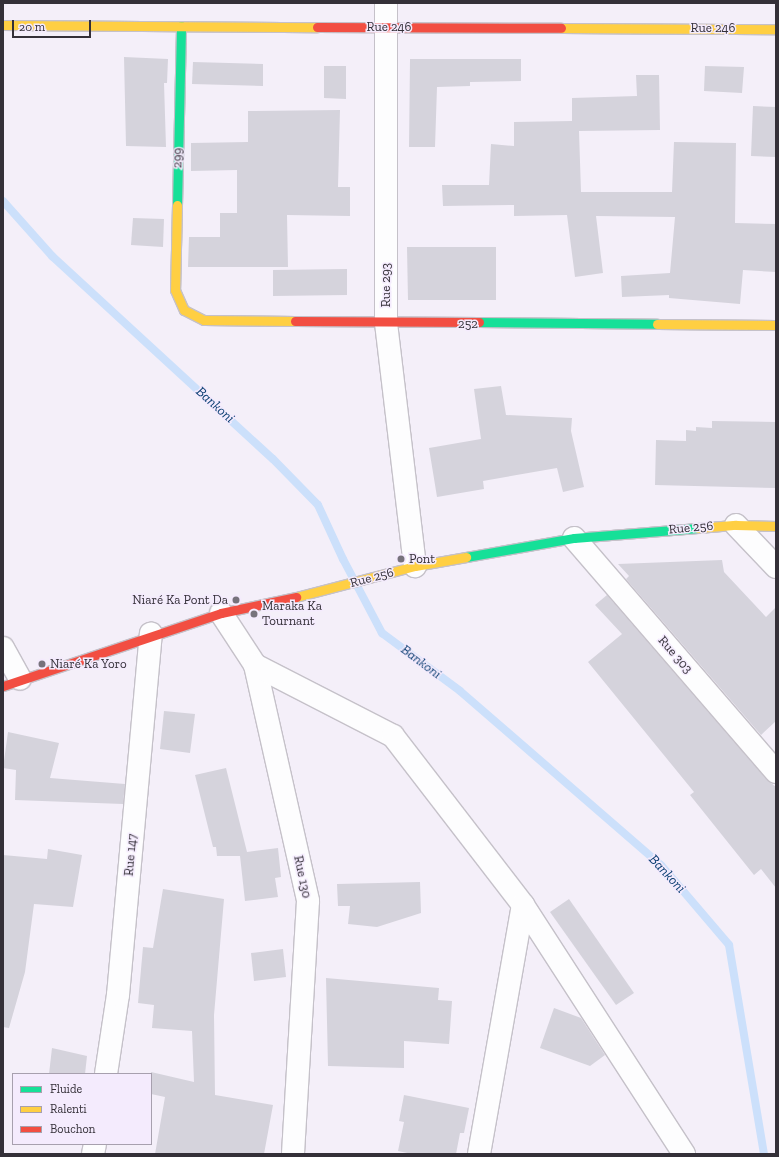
<!DOCTYPE html>
<meta charset="utf-8">
<style>
body{margin:0}
#map{position:relative;width:779px;height:1157px;overflow:hidden;background:#f4eff9;font-family:"Zilla Slab",serif}
div>[style]{position:absolute}
[style*='--x']{left:calc(var(--x)*1px);top:calc(var(--y)*1px);width:calc(var(--w)*1px);rotate:calc(var(--a)*1deg)}
.stream>*{height:8px;margin:-4px;padding:0 4px;transform-origin:4px;border-radius:4px;background:#cce0fb}
.building>*{inset:0;background:#d5d3dc}
.roads{filter:drop-shadow(1px 0 #c5c1c9) drop-shadow(-1px 0 #c5c1c9) drop-shadow(0 1px #c5c1c9) drop-shadow(0 -1px #c5c1c9)}
.street>*{height:22px;margin:-11px;padding:0 11px;transform-origin:11px;border-radius:11px;background:#fdfdfe}
.fast>*{height:9px;margin:-4.5px;padding:0 4.5px;transform-origin:4.5px;border-radius:4.5px;background:#16e098}
.slow>*{height:9px;margin:-4.5px;padding:0 4.5px;transform-origin:4.5px;border-radius:4.5px;background:#ffcf43}
.jam>*{height:9px;margin:-4.5px;padding:0 4.5px;transform-origin:4.5px;border-radius:4.5px;background:#f24e42}
.dots>*{width:11px;height:11px;translate:-50% -50%;box-sizing:border-box;border:2px solid #f4ebfd;border-radius:50%}
span{translate:-50% -50%;white-space:nowrap;text-align:center;line-height:1.15;-webkit-text-stroke:3px #f4ebfd;paint-order:stroke}
.street-label{font-size:13px;color:#343038}
.poi-label{font-size:13px;color:#343038}
.left{translate:0 -50%;text-align:left}
.right{translate:-100% -50%;text-align:right}
.water-label{font-size:14px;color:#0a3e72;font-style:italic}
.frame{position:absolute;inset:0;border:4px solid #343038;pointer-events:none}
.legend{position:absolute;left:12px;top:1073px;width:140px;height:72px;box-sizing:border-box;background:#f4ebfd;border:1px solid #a7a0ae;margin:0;padding:5px 7px;list-style:none;font-size:12px;color:#343038}
.legend li{display:flex;align-items:center;gap:8px;height:20px}
.legend b{width:20px;border:1px solid #a7a0ae}
.scale{position:absolute;left:12px;top:20px;width:79px;height:18px;box-sizing:border-box;border:2px solid #343038;border-top:0;padding-left:5px;font-size:12px;line-height:14px;white-space:nowrap;color:#343038;-webkit-text-stroke:3px #f4ebfd;paint-order:stroke}
</style>
<div id="map">
<div class="stream">
<i style="--x:3;--y:201;--w:74;--a:48.3"></i>
<i style="--x:52;--y:256;--w:300;--a:42.6"></i>
<i style="--x:273;--y:459;--w:64;--a:45.6"></i>
<i style="--x:318;--y:505;--w:60;--a:65.2"></i>
<i style="--x:343;--y:559;--w:84;--a:62.2"></i>
<i style="--x:382;--y:633;--w:97;--a:36.6"></i>
<i style="--x:460;--y:691;--w:266;--a:40.9"></i>
<i style="--x:661;--y:865;--w:105;--a:49.6"></i>
<i style="--x:729;--y:945;--w:212;--a:80.5"></i>
</div>
<div class="building">
<i style="clip-path:polygon(124px 57px,168px 59px,167px 83px,164px 83px,166px 147px,126px 146px)"></i>
<i style="clip-path:polygon(410px 59px,521px 59px,521px 81px,470px 82px,470px 86px,437px 87px,435px 147px,409px 147px)"></i>
<i style="clip-path:polygon(193px 62px,263px 64px,263px 86px,192px 84px)"></i>
<i style="clip-path:polygon(324px 66px,346px 66px,346px 99px,324px 98px)"></i>
<i style="clip-path:polygon(705px 66px,744px 67px,742px 93px,704px 91px)"></i>
<i style="clip-path:polygon(636px 75px,659px 75px,660px 130px,579px 131px,581px 192px,672px 192px,674px 142px,736px 143px,735px 223px,776px 224px,776px 272px,743px 270px,740px 304px,669px 298px,669px 295px,622px 297px,621px 276px,670px 273px,675px 217px,596px 216px,603px 273px,575px 277px,567px 215px,514px 216px,514px 205px,443px 206px,442px 185px,489px 185px,491px 144px,514px 146px,514px 122px,572px 121px,572px 98px,637px 96px)"></i>
<i style="clip-path:polygon(753px 106px,776px 107px,776px 157px,751px 156px)"></i>
<i style="clip-path:polygon(340px 110px,338px 187px,350px 187px,350px 216px,287px 215px,288px 267px,188px 267px,189px 237px,220px 237px,220px 213px,237px 213px,237px 170px,191px 171px,191px 143px,248px 142px,248px 111px)"></i>
<i style="clip-path:polygon(133px 218px,164px 219px,163px 247px,131px 245px)"></i>
<i style="clip-path:polygon(407px 247px,496px 247px,496px 300px,408px 300px)"></i>
<i style="clip-path:polygon(347px 269px,347px 295px,273px 296px,273px 270px)"></i>
<i style="clip-path:polygon(501px 386px,506px 415px,572px 418px,571px 431px,584px 487px,563px 492px,557px 468px,483px 481px,484px 489px,437px 497px,429px 448px,481px 439px,474px 389px)"></i>
<i style="clip-path:polygon(712px 421px,776px 422px,776px 488px,655px 485px,656px 440px,686px 441px,686px 430px,696px 431px,696px 427px,712px 428px)"></i>
<i style="clip-path:polygon(722px 560px,724px 572px,766px 617px,776px 607px,776px 721px,761px 735px,626px 579px,629px 576px,618px 564px)"></i>
<i style="clip-path:polygon(607px 595px,767px 780px,776px 787px,776px 888px,761px 869px,754px 875px,690px 795px,694px 792px,588px 662px,622px 634px,595px 605px)"></i>
<i style="clip-path:polygon(164px 711px,195px 714px,190px 753px,160px 749px)"></i>
<i style="clip-path:polygon(8px 732px,59px 743px,50px 778px,125px 784px,123px 804px,15px 800px,16px 770px,3px 768px)"></i>
<i style="clip-path:polygon(226px 768px,247px 852px,278px 848px,281px 877px,275px 878px,278px 897px,245px 901px,240px 856px,217px 856px,216px 847px,213px 847px,195px 775px)"></i>
<i style="clip-path:polygon(48px 849px,82px 855px,73px 907px,34px 904px,25px 972px,9px 1028px,3px 1027px,3px 855px,47px 859px)"></i>
<i style="clip-path:polygon(420px 882px,421px 913px,377px 927px,348px 924px,350px 906px,338px 906px,337px 884px)"></i>
<i style="clip-path:polygon(163px 889px,224px 899px,214px 1015px,215px 1095px,273px 1105px,264px 1154px,155px 1154px,165px 1097px,151px 1094px,151px 1072px,194px 1082px,192px 1031px,152px 1028px,154px 1005px,138px 1003px,143px 947px,153px 948px)"></i>
<i style="clip-path:polygon(569px 899px,634px 993px,616px 1005px,550px 912px)"></i>
<i style="clip-path:polygon(283px 949px,286px 977px,254px 981px,251px 953px)"></i>
<i style="clip-path:polygon(326px 978px,439px 988px,438px 1000px,452px 1001px,449px 1044px,404px 1041px,404px 1068px,328px 1066px)"></i>
<i style="clip-path:polygon(554px 1008px,581px 1018px,605px 1055px,590px 1066px,540px 1048px)"></i>
<i style="clip-path:polygon(52px 1048px,87px 1056px,85px 1074px,49px 1074px)"></i>
<i style="clip-path:polygon(404px 1095px,469px 1108px,464px 1133px,460px 1133px,456px 1154px,412px 1154px,398px 1151px,404px 1122px,399px 1121px)"></i>
</div>
<div class="roads">
<div class="street">
<i style="--x:386;--y:3;--w:320;--a:90"></i>
<i style="--x:386;--y:323;--w:245;--a:83.2"></i>
<i style="--x:736;--y:525;--w:58;--a:46.4"></i>
<i style="--x:574;--y:538;--w:309;--a:49.2"></i>
<i style="--x:221;--y:613;--w:62;--a:56.8"></i>
<i style="--x:255;--y:665;--w:242;--a:77.3"></i>
<i style="--x:308;--y:901;--w:253;--a:93.4"></i>
<i style="--x:3;--y:648;--w:35;--a:61"></i>
<i style="--x:255;--y:665;--w:155;--a:27.2"></i>
<i style="--x:393;--y:736;--w:213;--a:52.4"></i>
<i style="--x:523;--y:905;--w:297;--a:57.1"></i>
<i style="--x:106;--y:1074;--w:80;--a:-81.4"></i>
<i style="--x:118;--y:995;--w:363;--a:-84.8"></i>
<i style="--x:93;--y:1154;--w:10;--a:-79"></i>
<i style="--x:479;--y:1154;--w:253;--a:-80"></i>
</div>
<div class="fast">
<i style="--x:177;--y:205;--w:179;--a:-88.7"></i>
<i style="--x:479;--y:322;--w:178;--a:0.6"></i>
<i style="--x:466;--y:557;--w:110;--a:-10"></i>
<i style="--x:574;--y:538;--w:124;--a:-4.6"></i>
</div>
<div class="slow">
<i style="--x:3;--y:25;--w:314;--a:0.4"></i>
<i style="--x:561;--y:28;--w:215;--a:0.3"></i>
<i style="--x:177;--y:205;--w:85;--a:91.3"></i>
<i style="--x:175;--y:290;--w:22;--a:66"></i>
<i style="--x:184;--y:310;--w:22;--a:27"></i>
<i style="--x:204;--y:320;--w:91;--a:0.6"></i>
<i style="--x:657;--y:324;--w:119;--a:0.5"></i>
<i style="--x:698;--y:528;--w:38;--a:-5"></i>
<i style="--x:736;--y:525;--w:40;--a:1.4"></i>
<i style="--x:296;--y:597;--w:123;--a:-14.6"></i>
<i style="--x:415;--y:566;--w:52;--a:-10"></i>
</div>
<div class="jam">
<i style="--x:317;--y:27;--w:244;--a:0.2"></i>
<i style="--x:295;--y:321;--w:184;--a:0.3"></i>
<i style="--x:3;--y:686;--w:230;--a:-18.5"></i>
<i style="--x:221;--y:613;--w:77;--a:-12"></i>
</div>
</div>
<div class="dots">
<i style="left:401px;top:559px;background:#77737c"></i>
<i style="left:236px;top:600px;background:#77737c"></i>
<i style="left:254px;top:614px;background:#77737c"></i>
<i style="left:42px;top:664px;background:#77737c"></i>
</div>
<div class="street-label">
<span style="left:389px;top:27px">Rue 246</span>
<span style="left:713px;top:28px">Rue 246</span>
<span style="left:178px;top:158px;rotate:-89deg">299</span>
<span style="left:386px;top:285px;rotate:-90deg">Rue 293</span>
<span style="left:468px;top:324px">252</span>
<span style="left:691px;top:528px;rotate:-5deg">Rue 256</span>
<span style="left:372px;top:578px;rotate:-15deg">Rue 256</span>
<span style="left:675px;top:655px;rotate:49deg">Rue 303</span>
<span style="left:131px;top:855px;rotate:-85deg">Rue 147</span>
<span style="left:302px;top:877px;rotate:78deg">Rue 130</span>
</div>
<div class="poi-label">
<span class="left" style="left:409px;top:559px">Pont</span>
<span class="right" style="left:228px;top:600px">Niaré Ka Pont Da</span>
<span class="left" style="left:262px;top:614px">Maraka Ka<br>Tournant</span>
<span class="left" style="left:50px;top:664px">Niaré Ka Yoro</span>
</div>
<div class="water-label">
<span style="left:215px;top:405px;rotate:42deg">Bankoni</span>
<span style="left:421px;top:662px;rotate:37deg">Bankoni</span>
<span style="left:667px;top:874px;rotate:47deg">Bankoni</span>
</div>
<div class="frame"></div>
<ul class="legend">
<li><b style="height:5px;background:#16e098"></b>Fluide</li>
<li><b style="height:5px;background:#ffcf43"></b>Ralenti</li>
<li><b style="height:5px;background:#f24e42"></b>Bouchon</li>
</ul>
<div class="scale">20 m</div>
</div>
